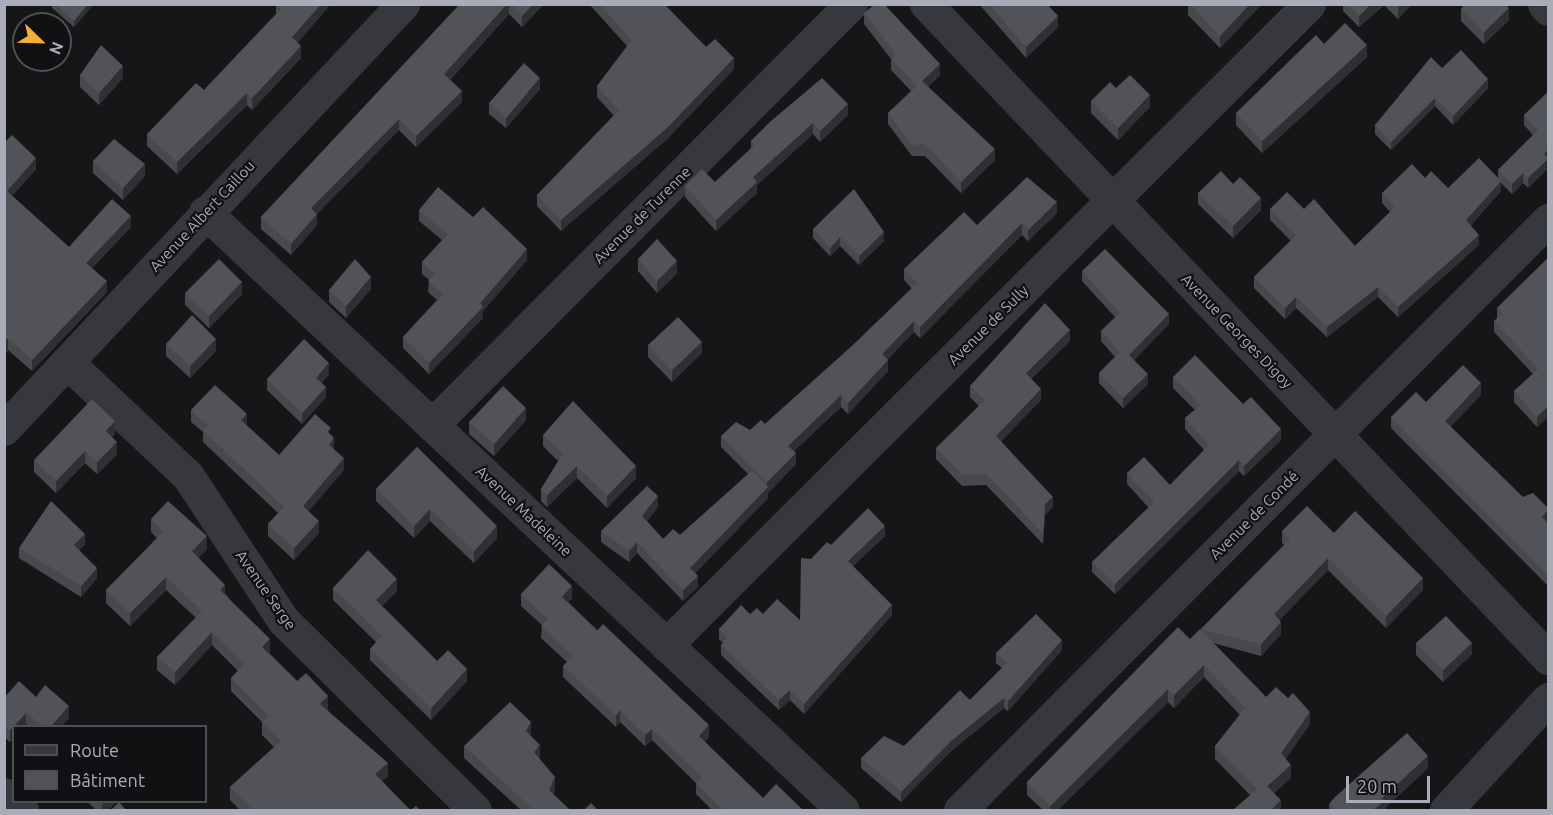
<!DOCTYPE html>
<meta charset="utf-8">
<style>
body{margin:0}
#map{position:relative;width:1553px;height:815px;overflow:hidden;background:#161618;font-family:Ubuntu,sans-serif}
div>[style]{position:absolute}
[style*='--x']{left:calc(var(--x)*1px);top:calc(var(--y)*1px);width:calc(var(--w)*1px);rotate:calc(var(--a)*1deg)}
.minor>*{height:33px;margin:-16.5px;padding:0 16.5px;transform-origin:16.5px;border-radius:16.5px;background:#37383d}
.wall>*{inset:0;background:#47494d}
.shaded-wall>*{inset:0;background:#2f3033}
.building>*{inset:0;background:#525359}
span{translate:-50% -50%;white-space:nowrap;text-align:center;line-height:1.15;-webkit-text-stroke:4.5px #111113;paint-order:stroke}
.street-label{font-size:15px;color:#a8adb8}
.frame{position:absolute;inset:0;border:6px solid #a8adb8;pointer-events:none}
.legend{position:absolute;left:12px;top:725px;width:195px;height:78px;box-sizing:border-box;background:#111113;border:2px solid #4d4f55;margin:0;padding:8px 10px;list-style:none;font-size:18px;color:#a8adb8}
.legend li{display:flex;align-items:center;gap:12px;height:30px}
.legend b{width:30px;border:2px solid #4d4f55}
.north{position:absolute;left:12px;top:12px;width:60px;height:60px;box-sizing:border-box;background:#111113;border:2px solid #4d4f55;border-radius:50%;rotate:113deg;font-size:16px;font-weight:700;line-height:24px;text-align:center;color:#a8adb8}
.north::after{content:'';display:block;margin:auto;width:21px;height:27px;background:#f2b134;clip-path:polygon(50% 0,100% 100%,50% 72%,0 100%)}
.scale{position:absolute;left:1346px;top:776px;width:84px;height:27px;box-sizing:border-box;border:3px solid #a8adb8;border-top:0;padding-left:8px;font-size:18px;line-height:21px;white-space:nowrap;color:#a8adb8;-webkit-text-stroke:4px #111113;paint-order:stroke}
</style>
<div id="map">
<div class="minor">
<i style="--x:926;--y:4;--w:903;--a:46.44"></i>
<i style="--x:1544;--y:4;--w:6;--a:51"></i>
<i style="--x:205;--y:212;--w:874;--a:43.15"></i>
<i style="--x:67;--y:362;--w:166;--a:43.3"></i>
<i style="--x:188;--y:476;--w:173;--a:56.6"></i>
<i style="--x:283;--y:620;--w:270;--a:44.7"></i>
<i style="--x:432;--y:425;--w:594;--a:-45.14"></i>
<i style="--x:4;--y:429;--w:583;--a:-46.81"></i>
<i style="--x:666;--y:645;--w:908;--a:-44.91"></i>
<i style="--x:4;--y:794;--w:24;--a:42"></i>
<i style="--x:960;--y:810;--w:833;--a:-45.1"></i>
<i style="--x:1446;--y:810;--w:151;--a:-47.4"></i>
</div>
<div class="wall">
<i style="clip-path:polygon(52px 4px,94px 4px,74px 27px,52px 8px)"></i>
<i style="clip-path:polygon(276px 4px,331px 4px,297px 43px,301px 58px,252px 110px,247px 105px,177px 174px,147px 146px,147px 134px,204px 90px,276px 14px)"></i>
<i style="clip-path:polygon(460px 4px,543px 4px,543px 5px,522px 27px,509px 14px,450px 80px,462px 102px,416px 147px,399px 130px,317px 214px,317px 225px,291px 255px,261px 229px,261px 217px)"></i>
<i style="clip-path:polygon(589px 4px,664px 4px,706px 47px,734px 69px,667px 139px,561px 231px,537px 206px,537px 195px,614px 116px,597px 97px,597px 86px,627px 46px)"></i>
<i style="clip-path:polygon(979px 4px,1047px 4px,1058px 27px,1026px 58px)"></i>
<i style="clip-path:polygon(1188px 4px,1262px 4px,1220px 48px,1188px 15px)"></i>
<i style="clip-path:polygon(1343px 4px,1412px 4px,1398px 19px,1384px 5px,1359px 27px,1343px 11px)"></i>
<i style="clip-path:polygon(1461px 9px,1509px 20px,1484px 44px,1461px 21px)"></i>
<i style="clip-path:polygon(864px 13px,940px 75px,928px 87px,995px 160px,961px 193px,925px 156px,912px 156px,888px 124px,888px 113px,911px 91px,891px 70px,891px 59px,864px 24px)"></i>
<i style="clip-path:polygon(1324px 44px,1367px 57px,1262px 153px,1236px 125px,1236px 113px)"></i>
<i style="clip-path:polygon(1442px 68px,1488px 88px,1453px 125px,1435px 106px,1391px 150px,1375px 134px,1375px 125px)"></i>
<i style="clip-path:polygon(80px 75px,123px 78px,99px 105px,80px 87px)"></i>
<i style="clip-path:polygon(1116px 88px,1150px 107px,1118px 140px,1091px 113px,1091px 101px)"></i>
<i style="clip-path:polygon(540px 89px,506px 128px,489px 114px,489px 103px)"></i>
<i style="clip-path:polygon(1548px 92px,1548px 168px,1528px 188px,1523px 183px,1512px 194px,1501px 183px,1501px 191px,1471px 225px,1479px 245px,1398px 317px,1378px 297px,1327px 337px,1296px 308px,1285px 319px,1254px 288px,1254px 277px,1291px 241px,1270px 220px,1270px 209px,1304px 209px,1355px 246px,1390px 212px,1382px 203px,1382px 193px,1425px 178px,1448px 188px,1498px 178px,1498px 170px,1533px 135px,1524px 125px,1524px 115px)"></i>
<i style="clip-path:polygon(848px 115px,820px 142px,813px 134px,757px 185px,757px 193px,716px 231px,685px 197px,685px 186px,715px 182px,751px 148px,751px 141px,771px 121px)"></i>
<i style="clip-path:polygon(4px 143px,36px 169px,12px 196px,69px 247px,131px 227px,92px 268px,107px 292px,32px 371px,8px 350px,4px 354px)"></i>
<i style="clip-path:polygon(93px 161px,145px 176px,123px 200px,93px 173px)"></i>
<i style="clip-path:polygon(1198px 193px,1261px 210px,1233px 238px,1198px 204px)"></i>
<i style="clip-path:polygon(419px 210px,473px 217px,527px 260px,483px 311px,483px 318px,429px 374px,403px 348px,403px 337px,437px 300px,428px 292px,429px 280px,422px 274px,422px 262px,442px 240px,419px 221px)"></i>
<i style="clip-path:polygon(1057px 213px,1028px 241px,1022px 235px,920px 338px,914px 332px,887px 360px,888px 371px,848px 414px,841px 407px,794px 451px,796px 464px,768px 493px,768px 498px,695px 573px,698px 587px,683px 601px,637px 553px,629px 562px,601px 542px,601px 531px,658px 507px,647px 521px,663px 539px,680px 535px,748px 474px,721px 447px,721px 436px,750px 430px,765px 424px,852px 346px,912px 289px,904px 280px,904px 269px,977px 225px)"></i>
<i style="clip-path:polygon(813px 229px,884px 241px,859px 265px,840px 246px,830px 256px,813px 238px)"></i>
<i style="clip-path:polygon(1548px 258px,1548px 417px,1537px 427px,1514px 402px,1514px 391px,1533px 374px,1494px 332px,1494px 321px,1497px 319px,1497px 308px)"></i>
<i style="clip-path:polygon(638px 259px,677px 273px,657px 293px,638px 271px)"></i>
<i style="clip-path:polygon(1082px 271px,1169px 324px,1134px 360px,1148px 384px,1123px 408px,1099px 383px,1099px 373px,1115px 357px,1101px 341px,1101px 331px,1115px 317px,1082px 281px)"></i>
<i style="clip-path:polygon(371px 289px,346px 318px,329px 302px,329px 290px)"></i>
<i style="clip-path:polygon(185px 293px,242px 294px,209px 328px,185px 305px)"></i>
<i style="clip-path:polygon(1070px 341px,1031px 379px,1041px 400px,1001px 441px,1053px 507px,1045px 515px,1043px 544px,986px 485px,962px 486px,936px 459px,936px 448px,979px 406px,970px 397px,970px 386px)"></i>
<i style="clip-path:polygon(166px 344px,216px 351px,190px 378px,166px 356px)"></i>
<i style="clip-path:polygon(648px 345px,702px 353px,672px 382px,648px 357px)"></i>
<i style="clip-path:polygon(329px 374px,322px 382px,326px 397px,302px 424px,267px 390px,267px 379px)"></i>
<i style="clip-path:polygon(1173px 377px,1243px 404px,1281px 440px,1244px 476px,1239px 471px,1115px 594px,1092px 572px,1092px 562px,1149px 508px,1127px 484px,1127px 473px,1170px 485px,1204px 450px,1185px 429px,1185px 418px,1195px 410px,1173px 388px)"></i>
<i style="clip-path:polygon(1481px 395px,1450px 427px,1548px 523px,1548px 586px,1391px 428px,1391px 417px,1426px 402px)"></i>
<i style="clip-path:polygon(191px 410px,247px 426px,279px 455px,331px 435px,334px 450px,344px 470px,308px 511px,319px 533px,294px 560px,268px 536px,268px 524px,278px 513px,203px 442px,203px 432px,191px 422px)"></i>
<i style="clip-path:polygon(526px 420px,494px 456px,469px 434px,469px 422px)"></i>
<i style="clip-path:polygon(115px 433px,112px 437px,117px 454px,97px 474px,85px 463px,56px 493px,34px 472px,34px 460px)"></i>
<i style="clip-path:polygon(543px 435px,636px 478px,607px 508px,577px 478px,547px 507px,541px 501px,541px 489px,558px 461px,543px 446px)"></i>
<i style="clip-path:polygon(417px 447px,497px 538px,474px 563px,430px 521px,414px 538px,376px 501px,376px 489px)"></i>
<i style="clip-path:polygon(151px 519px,207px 549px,198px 558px,270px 652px,269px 653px,297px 681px,328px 709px,327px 710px,388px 776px,382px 781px,410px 810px,240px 810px,230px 800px,230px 787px,274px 747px,262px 735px,262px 722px,231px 691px,231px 678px,238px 671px,212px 645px,175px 685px,157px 670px,157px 657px,196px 618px,166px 590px,130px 626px,106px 603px,106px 590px,157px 538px,151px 532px)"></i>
<i style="clip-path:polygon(1282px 531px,1334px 533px,1423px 590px,1386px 628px,1328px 570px,1279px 620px,1281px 634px,1261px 656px,1213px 643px,1266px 697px,1310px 724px,1285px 759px,1291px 778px,1274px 793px,1281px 810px,1250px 795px,1215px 759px,1215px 746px,1240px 715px,1204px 677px,1174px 708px,1168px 702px,1058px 810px,1043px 810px,1027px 795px,1027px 782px,1190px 639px,1201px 631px,1201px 629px,1284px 545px,1282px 543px)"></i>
<i style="clip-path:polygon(885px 536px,853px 566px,892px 615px,804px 714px,790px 700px,779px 710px,721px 655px,721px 645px,723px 643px,719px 639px,719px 629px,750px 614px,763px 614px,800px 620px,831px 545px)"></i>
<i style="clip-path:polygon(85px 544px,79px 550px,97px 578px,81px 597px,19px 558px,19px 548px)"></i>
<i style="clip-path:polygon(333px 588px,397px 591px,382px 606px,437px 661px,467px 681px,431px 720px,370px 660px,370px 649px,376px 642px,333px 600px)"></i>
<i style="clip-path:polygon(521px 594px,572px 598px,568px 602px,709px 737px,704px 742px,763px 798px,803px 810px,712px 810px,696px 794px,696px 783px,652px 740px,645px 746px,620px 722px,616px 727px,563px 677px,563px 666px,567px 662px,541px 638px,542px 625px,521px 606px)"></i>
<i style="clip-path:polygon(1416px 643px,1472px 654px,1443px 682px,1416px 655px)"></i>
<i style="clip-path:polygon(1062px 650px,1008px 711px,1004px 708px,951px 751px,901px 802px,861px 768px,861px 758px,904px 746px,970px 700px,1002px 668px,996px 663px,996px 653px)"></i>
<i style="clip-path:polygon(36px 697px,69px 718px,61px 726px,29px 726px,26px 724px,14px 726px,14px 738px,10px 742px,4px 737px,4px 698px)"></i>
<i style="clip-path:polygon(531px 734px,530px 735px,540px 756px,539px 758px,555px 789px,553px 794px,570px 810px,521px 810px,464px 758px,464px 746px)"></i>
<i style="clip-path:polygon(1428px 768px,1386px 807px,1386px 810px,1329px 810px,1329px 804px)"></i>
<i style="clip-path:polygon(87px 801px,117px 801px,108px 810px,96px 810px)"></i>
</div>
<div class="shaded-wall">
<i style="clip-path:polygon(88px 4px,94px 4px,74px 27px,74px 21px)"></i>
<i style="clip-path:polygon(321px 4px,331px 4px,292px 49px,292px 37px)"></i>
<i style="clip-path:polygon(507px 4px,509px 4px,509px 14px,444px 86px,444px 74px)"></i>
<i style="clip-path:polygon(533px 4px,543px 4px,543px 5px,522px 27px,522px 16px)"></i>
<i style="clip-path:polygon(1250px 4px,1262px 4px,1220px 48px,1220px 36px)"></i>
<i style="clip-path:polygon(1371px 4px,1384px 4px,1359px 27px,1359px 16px)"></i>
<i style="clip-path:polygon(1401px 4px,1412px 4px,1398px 19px,1398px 8px)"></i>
<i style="clip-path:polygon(1509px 8px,1509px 20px,1484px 44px,1484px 32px)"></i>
<i style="clip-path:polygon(1058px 16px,1058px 27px,1026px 58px,1026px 47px)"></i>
<i style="clip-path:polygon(1367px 45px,1367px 57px,1262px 153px,1262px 141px)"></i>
<i style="clip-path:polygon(301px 46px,301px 58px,252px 110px,252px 98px)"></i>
<i style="clip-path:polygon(734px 58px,734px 69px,667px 139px,561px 231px,561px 220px)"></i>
<i style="clip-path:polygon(940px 64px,940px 75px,922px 93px,922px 81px)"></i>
<i style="clip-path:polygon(123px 66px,123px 78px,99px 105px,99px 93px)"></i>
<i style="clip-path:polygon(540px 78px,540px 89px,506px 128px,506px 118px)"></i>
<i style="clip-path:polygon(1488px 79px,1488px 88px,1453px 125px,1453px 116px)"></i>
<i style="clip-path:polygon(462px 91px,462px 102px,416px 147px,416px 136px)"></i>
<i style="clip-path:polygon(247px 93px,247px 105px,177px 174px,177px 162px)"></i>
<i style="clip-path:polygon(1150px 95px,1150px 107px,1118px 140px,1118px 128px)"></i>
<i style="clip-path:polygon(1435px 98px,1435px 106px,1391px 150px,1391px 142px)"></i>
<i style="clip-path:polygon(848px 104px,848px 115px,820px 142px,820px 131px)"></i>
<i style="clip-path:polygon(399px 119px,399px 130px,317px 214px,317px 225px,291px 255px,291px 244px,311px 208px)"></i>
<i style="clip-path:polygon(813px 123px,813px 134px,757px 185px,757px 193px,716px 231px,716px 220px,753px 177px)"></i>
<i style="clip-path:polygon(995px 149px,995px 160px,961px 193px,961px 182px)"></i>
<i style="clip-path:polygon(1548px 149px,1548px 168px,1528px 188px,1528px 178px,1544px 154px)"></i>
<i style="clip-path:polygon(36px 158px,36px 169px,7px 202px,7px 191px)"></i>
<i style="clip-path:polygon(145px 164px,145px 176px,123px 200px,123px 188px)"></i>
<i style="clip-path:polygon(1523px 173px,1523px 183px,1512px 194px,1512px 184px)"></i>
<i style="clip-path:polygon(1501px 181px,1501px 191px,1466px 231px,1466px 220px)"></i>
<i style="clip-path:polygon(1261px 198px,1261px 210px,1233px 238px,1233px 226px)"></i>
<i style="clip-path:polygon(1057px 202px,1057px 213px,1028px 241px,1028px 230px)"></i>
<i style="clip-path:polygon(131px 216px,131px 227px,86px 274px,86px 263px)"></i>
<i style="clip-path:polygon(1022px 223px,1022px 235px,920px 338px,920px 327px)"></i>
<i style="clip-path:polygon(884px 232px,884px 241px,859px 265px,859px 256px)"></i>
<i style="clip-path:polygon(1479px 235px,1479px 245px,1398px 317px,1398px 307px)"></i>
<i style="clip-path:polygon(840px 237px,840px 246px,830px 256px,830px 248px)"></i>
<i style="clip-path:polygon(527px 249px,527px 260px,483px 311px,483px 318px,429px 374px,429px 363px)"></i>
<i style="clip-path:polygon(677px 261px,677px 273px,657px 293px,657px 281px)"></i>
<i style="clip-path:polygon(371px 277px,371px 289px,346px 318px,346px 306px)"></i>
<i style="clip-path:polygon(107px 281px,107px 292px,32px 371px,32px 360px)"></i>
<i style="clip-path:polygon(242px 282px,242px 294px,209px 328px,209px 316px)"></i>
<i style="clip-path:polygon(1378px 287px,1378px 297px,1327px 337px,1327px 327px)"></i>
<i style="clip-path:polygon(1296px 297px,1296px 308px,1285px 319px,1285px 308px)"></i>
<i style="clip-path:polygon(1169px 314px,1169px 324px,1129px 365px,1129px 355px)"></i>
<i style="clip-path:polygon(914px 321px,914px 332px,882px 365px,882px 354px)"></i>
<i style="clip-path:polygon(1070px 330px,1070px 341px,1026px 384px,1026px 373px)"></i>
<i style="clip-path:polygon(8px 338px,8px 350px,4px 354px,4px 342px)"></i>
<i style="clip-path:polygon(216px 339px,216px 351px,190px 378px,190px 366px)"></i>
<i style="clip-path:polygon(702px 342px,702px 353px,672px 382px,672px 370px)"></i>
<i style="clip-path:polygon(888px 360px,888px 371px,848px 414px,848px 403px)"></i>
<i style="clip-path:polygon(329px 363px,329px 374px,316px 388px,316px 378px)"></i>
<i style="clip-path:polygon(1148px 374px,1148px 384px,1123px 408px,1123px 398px)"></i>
<i style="clip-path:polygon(1481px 383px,1481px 395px,1445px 433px,1445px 421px)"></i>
<i style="clip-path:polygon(326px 387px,326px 397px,302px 424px,302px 413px)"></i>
<i style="clip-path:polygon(1041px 389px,1041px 400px,996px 447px,996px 436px)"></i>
<i style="clip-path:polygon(841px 395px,841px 407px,788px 457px,788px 446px)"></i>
<i style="clip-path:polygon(1548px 406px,1548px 417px,1537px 427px,1537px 417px)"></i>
<i style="clip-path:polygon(526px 408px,526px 420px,494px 456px,494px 444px)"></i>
<i style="clip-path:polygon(247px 414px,247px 426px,241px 420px)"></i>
<i style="clip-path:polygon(115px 421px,115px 433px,106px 443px,106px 431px)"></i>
<i style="clip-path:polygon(1281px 429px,1281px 440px,1244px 476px,1244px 466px)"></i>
<i style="clip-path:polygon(334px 438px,334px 450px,329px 445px)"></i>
<i style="clip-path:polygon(117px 442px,117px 454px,97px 474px,97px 462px)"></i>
<i style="clip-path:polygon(85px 451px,85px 463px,56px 493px,56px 481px)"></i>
<i style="clip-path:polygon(796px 453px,796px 464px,768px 493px,768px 498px,690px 579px,690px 568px,767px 487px,767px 482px)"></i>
<i style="clip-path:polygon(344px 458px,344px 470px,303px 518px,303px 506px)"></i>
<i style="clip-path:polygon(1239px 460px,1239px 471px,1115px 594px,1115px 584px)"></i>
<i style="clip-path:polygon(577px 466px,577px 478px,547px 507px,547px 495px)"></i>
<i style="clip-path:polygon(636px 466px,636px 478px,607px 508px,607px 496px)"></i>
<i style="clip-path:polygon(658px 496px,658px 507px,642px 527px,642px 516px)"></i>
<i style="clip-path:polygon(1053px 497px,1053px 507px,1045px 515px,1043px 544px,1045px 504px)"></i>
<i style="clip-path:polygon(430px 509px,430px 521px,414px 538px,414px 526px)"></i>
<i style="clip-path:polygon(1548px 510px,1548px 522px,1542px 528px,1542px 517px)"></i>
<i style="clip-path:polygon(319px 521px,319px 533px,294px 560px,294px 548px)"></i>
<i style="clip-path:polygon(497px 526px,497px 538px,474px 563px,474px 551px)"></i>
<i style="clip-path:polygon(885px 526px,885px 536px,848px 571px,848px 561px)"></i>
<i style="clip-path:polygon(85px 534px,85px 544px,74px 555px,74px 545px)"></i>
<i style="clip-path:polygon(207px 536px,207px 549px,192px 564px,192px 551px)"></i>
<i style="clip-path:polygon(637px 542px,637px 553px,629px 562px,629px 551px)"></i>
<i style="clip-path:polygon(1328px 558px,1328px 570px,1274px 626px,1274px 614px)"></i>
<i style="clip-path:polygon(97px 568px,97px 578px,81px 597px,81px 586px)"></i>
<i style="clip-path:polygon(698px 576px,698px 587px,683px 601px,683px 590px)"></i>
<i style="clip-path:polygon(166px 577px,166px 590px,130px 626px,130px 613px)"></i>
<i style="clip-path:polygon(1423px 578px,1423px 590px,1386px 628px,1386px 616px)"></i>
<i style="clip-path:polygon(397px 579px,397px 591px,376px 612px,376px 600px)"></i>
<i style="clip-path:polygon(225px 585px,225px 598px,220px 590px)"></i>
<i style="clip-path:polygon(572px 586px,572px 598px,562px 608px,562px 597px)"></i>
<i style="clip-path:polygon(892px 605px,892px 615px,804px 714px,804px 704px)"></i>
<i style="clip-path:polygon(1281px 622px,1281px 634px,1261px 656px,1261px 644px)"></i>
<i style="clip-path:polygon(212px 632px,212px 645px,175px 685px,175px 672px)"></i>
<i style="clip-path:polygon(270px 639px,270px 652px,262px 660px,262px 647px)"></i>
<i style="clip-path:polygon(1062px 640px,1062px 650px,1008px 711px,1008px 701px)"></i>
<i style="clip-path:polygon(1472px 643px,1472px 654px,1443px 682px,1443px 670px)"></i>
<i style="clip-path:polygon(1204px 665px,1204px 677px,1174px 708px,1174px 695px)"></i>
<i style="clip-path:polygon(467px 669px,467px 681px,431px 720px,431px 708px)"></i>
<i style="clip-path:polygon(1168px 689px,1168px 702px,1058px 810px,1050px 810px,1050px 806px)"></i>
<i style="clip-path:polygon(790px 690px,790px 700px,779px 710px,779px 700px)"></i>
<i style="clip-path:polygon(328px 696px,328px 709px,320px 717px,320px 704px)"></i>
<i style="clip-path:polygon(1004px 698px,1004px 708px,951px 751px,901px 802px,901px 792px,951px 741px)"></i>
<i style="clip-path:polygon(69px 706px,69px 718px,61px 726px,51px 726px)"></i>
<i style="clip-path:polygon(620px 710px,620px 722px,616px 727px,616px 715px)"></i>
<i style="clip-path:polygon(1310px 712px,1310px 724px,1281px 766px,1281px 753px)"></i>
<i style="clip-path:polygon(26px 713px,26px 724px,24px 726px,14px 726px)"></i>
<i style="clip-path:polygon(531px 722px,531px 734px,526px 742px,526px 731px)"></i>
<i style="clip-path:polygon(709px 725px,709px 737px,699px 748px,699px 736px)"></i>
<i style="clip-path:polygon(14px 727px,14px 738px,10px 742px,10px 730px)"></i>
<i style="clip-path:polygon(652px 729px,652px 740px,645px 746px,645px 735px)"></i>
<i style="clip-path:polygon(540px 745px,540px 756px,534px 763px,534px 752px)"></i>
<i style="clip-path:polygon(1428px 756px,1428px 768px,1386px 807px,1386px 810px,1373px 810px,1381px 799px)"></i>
<i style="clip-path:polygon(388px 763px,388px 776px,375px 787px,375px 774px)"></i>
<i style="clip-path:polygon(1291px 765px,1291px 778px,1267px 799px,1267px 786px)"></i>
<i style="clip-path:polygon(555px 777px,555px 789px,549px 802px,549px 790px)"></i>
<i style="clip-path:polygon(1281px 800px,1281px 810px,1270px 810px)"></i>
<i style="clip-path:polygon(105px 801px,117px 801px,108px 810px,102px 810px,102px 805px)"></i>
</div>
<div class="building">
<i style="clip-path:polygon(55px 4px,88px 4px,74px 21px)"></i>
<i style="clip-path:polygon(276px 4px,321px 4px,292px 37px,301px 46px,252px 98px,247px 93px,177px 162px,147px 134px,196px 83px,204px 90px,281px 9px)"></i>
<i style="clip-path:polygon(460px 4px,507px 4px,444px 74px,462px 91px,416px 136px,399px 119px,311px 208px,317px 214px,291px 244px,261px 217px)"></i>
<i style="clip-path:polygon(511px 4px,533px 4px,522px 16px)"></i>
<i style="clip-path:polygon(599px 4px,664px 4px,706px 47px,715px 39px,734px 58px,667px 128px,561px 220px,537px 195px,619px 110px,597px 86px,632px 40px)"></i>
<i style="clip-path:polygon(875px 4px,884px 4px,940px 64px,922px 81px,995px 149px,961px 182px,925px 144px,912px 145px,888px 113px,917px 86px,891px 59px,896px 54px,864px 13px)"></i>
<i style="clip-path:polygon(989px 4px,1047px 4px,1058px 16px,1026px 47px)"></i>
<i style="clip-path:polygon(1190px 4px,1250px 4px,1220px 36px)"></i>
<i style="clip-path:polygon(1347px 4px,1371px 4px,1359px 16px)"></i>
<i style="clip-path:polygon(1465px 4px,1506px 4px,1509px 8px,1484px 32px,1461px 9px)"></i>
<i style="clip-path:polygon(1345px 23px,1367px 45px,1262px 141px,1236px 113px,1316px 35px,1324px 44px)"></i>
<i style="clip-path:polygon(101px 45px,123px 66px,99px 93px,80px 75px)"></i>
<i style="clip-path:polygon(1461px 50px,1488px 79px,1453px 116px,1435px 98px,1391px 142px,1375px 125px,1431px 57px,1442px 68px)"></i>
<i style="clip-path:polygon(524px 63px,540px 78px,506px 118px,489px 103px)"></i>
<i style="clip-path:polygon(1130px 75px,1150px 95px,1118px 128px,1091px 101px,1110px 82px,1116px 88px)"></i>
<i style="clip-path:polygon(822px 78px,848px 104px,820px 131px,813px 123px,753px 177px,757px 182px,716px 220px,685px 186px,702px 169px,715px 182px,755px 145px,751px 141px,771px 121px)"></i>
<i style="clip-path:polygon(1548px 92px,1548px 149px,1544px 154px,1548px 159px,1528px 178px,1523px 173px,1512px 184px,1498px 170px,1538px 130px,1524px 115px)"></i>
<i style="clip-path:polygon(12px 135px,36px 158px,7px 191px,69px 247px,112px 199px,131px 216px,86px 263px,107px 281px,32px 360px,8px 338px,4px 342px,4px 290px,5px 289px,4px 288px,4px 143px)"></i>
<i style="clip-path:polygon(114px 139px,145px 164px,123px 188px,93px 161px)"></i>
<i style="clip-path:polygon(1479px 158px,1501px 181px,1466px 220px,1479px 235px,1398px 307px,1378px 287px,1327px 327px,1296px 297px,1285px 308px,1254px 277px,1296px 235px,1270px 209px,1287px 192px,1304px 209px,1314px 199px,1355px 246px,1395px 207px,1382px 193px,1412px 164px,1425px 178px,1431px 171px,1448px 188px)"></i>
<i style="clip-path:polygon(1221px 171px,1233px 184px,1240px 177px,1261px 198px,1233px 226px,1198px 193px)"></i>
<i style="clip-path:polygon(1027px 177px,1057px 202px,1028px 230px,1022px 223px,920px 327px,914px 321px,882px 354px,888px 360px,848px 403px,841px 395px,788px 446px,796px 453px,767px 482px,721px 436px,736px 422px,750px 430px,761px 420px,765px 424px,852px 346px,917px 283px,904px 269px,964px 212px,977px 225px)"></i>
<i style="clip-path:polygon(438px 187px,473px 217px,483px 207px,527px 249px,480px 303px,483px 307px,429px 363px,403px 337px,443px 294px,428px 281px,435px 274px,422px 262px,448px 234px,419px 210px)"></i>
<i style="clip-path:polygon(854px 189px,884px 232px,859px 256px,840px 237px,830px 248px,813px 229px)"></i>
<i style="clip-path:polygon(657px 239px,677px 261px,657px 281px,638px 259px)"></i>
<i style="clip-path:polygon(1105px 249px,1169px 314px,1129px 355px,1148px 374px,1123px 398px,1099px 373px,1120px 352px,1101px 331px,1120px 313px,1082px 271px)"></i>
<i style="clip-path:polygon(1548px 258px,1548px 406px,1537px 417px,1514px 391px,1538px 369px,1494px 321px,1502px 313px,1497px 308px)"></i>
<i style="clip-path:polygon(219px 259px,242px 282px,209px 316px,185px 293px)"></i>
<i style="clip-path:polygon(355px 259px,371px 277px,346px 306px,329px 290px)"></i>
<i style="clip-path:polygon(1045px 303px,1070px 330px,1026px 373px,1041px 389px,996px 436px,1053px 497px,1045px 504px,1043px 533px,986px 474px,962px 475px,936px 448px,985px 400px,970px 386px)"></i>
<i style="clip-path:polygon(192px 315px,216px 339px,190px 366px,166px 344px)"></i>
<i style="clip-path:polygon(678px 317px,702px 342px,672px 370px,648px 345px)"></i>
<i style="clip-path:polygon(304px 339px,329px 363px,316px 378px,326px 387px,302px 413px,267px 379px)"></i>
<i style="clip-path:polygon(1195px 355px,1243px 404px,1251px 397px,1281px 429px,1244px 466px,1239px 460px,1115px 584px,1092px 562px,1154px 502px,1127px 473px,1144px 457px,1170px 485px,1209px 445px,1185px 418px,1200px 405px,1173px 377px)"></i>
<i style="clip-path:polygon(1463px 365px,1481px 383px,1445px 421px,1523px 497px,1533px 493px,1548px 508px,1548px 510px,1542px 517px,1548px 523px,1548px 575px,1391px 417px,1416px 392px,1426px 402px)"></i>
<i style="clip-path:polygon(215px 385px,247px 414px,241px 420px,279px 455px,315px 414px,331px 428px,328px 432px,334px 438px,329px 445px,344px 458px,303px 506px,319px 521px,294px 548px,268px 524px,284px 507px,203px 430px,208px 425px,191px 410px)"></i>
<i style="clip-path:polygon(503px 386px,526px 408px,494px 444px,469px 422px)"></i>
<i style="clip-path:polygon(92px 399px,115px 421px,106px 431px,117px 442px,97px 462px,85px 451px,56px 481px,34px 460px)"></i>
<i style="clip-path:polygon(573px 401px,636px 466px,607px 496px,577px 466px,547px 495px,541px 489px,563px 454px,543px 435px)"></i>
<i style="clip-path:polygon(417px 447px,497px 526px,474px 551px,430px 509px,414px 526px,376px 489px)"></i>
<i style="clip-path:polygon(752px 471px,768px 487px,690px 568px,698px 576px,683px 590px,637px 542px,629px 551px,601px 531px,647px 486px,658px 496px,642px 516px,663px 539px,673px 529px,680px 535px)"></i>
<i style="clip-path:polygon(51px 501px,85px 534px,74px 545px,97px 568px,81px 586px,19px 548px)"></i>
<i style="clip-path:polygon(168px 501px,207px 536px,192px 551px,225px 585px,220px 590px,270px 639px,262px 647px,297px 681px,306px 673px,328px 696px,320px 704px,388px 763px,375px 774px,410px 810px,254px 810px,230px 787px,281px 741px,262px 722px,269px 716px,231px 678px,244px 664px,212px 632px,175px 672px,157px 657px,202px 611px,166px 577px,130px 613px,106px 590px,163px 532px,151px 519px)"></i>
<i style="clip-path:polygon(1307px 506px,1334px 533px,1355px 511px,1423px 578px,1386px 616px,1328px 558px,1274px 614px,1281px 622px,1261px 644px,1201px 629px,1290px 539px,1282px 531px)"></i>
<i style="clip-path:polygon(868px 508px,885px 526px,848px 561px,892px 605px,804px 704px,790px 690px,779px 700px,721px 645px,727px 638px,719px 629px,741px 605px,750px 614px,757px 608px,763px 614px,777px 599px,800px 620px,801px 558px,811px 559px,827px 542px,831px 545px)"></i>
<i style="clip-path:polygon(368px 550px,397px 579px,376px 600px,437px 661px,448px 650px,467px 669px,431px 708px,370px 649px,382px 636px,333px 588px)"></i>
<i style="clip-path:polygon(549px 564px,572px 586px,562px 597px,597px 631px,603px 624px,709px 725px,699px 736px,763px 798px,776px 784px,803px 810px,723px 810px,696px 783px,702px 777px,652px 729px,645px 735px,620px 710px,616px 715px,563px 666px,573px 656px,541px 626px,548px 619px,521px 594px)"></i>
<i style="clip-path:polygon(1036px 614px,1062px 640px,1008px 701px,1004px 698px,951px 741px,901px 792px,861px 758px,884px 736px,904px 746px,960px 690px,970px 700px,1007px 663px,996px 653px)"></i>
<i style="clip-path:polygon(1446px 616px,1472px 643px,1443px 670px,1416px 643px)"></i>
<i style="clip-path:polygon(1178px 627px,1190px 639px,1200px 629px,1266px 697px,1276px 687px,1288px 698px,1293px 693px,1310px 712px,1281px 753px,1291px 765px,1267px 786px,1281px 800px,1271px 810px,1233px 810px,1257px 789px,1215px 746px,1245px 708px,1204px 665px,1174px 695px,1168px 689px,1050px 806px,1027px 782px)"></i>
<i style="clip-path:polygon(19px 681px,36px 697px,45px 685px,69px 706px,51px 726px,43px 726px,26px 713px,10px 730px,4px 726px,4px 698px)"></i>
<i style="clip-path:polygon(510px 702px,531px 722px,526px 731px,540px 745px,534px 752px,555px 777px,549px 790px,570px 810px,534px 810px,464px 746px)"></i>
<i style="clip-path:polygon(1407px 733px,1428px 756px,1381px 799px,1386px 800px,1373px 810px,1336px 810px,1329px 804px,1335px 797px)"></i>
<i style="clip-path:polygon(119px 802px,126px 810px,111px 810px)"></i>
<i style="clip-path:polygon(591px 803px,598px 810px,584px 810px)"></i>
<i style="clip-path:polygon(416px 806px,420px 810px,411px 810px)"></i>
</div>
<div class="street-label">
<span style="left:642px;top:215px;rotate:-45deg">Avenue de Turenne</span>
<span style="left:202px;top:216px;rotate:-47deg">Avenue Albert Caillou</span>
<span style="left:988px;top:325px;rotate:-45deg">Avenue de Sully</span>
<span style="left:1237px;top:331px;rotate:46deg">Avenue Georges Digoy</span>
<span style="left:524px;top:511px;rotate:43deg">Avenue Madeleine</span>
<span style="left:1254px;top:515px;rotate:-45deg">Avenue de Condé</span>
<span style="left:266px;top:590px;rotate:55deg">Avenue Serge</span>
</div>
<div class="frame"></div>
<ul class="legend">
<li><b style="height:8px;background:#37383d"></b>Route</li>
<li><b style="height:16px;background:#525359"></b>Bâtiment</li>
</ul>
<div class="north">N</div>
<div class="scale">20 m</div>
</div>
